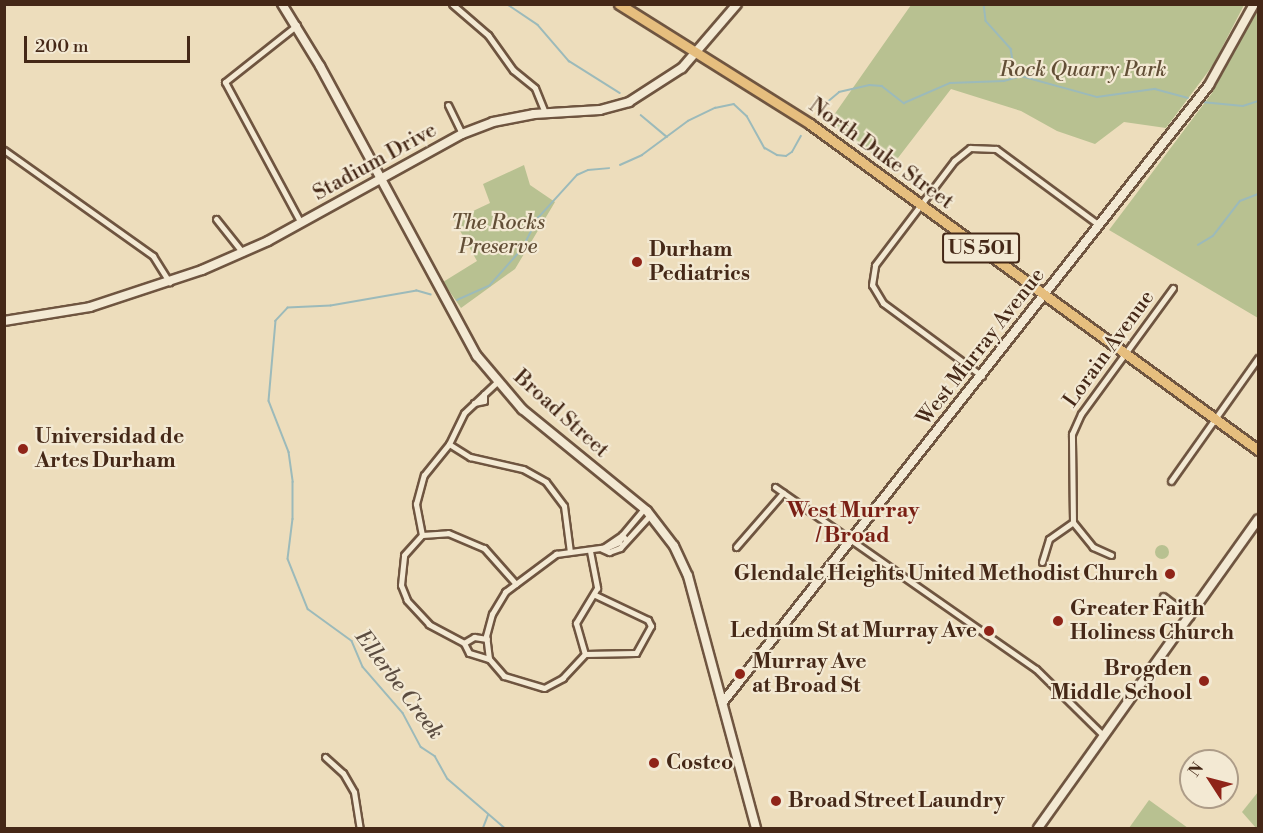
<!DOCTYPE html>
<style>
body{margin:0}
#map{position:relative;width:1263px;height:833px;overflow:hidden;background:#edddbc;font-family:"Libre Bodoni",serif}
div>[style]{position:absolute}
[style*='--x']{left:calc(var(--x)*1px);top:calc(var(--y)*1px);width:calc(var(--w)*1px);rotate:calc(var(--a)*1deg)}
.green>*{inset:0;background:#b8c191}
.round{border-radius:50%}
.stream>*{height:1.5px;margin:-0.75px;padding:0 0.75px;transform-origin:0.75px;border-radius:0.75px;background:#9cbaba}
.roads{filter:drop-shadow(2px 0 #6f5540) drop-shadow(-2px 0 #6f5540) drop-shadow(0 2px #6f5540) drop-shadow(0 -2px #6f5540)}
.street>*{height:5px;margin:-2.5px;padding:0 2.5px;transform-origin:2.5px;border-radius:2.5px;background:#f3e9d3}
.secondary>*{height:8px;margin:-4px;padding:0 4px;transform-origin:4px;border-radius:4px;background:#f3e9d3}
.highway>*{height:9px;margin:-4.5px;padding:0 4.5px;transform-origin:4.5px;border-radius:4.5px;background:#e6be7e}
.dots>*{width:16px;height:16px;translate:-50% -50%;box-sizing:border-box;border:3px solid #f3e9d3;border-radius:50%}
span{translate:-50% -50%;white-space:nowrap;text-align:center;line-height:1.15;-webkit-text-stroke:4.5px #f3e9d3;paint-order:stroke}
.shield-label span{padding:2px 4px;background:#f3e9d3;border:2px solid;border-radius:4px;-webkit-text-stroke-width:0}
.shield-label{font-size:20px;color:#452817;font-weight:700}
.park-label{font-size:21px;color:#624e36;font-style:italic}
.street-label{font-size:21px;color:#452817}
.poi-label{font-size:21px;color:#452817;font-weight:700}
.left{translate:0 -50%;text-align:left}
.right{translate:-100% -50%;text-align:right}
.neighbourhood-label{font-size:22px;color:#7a1f14;font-weight:700}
.water-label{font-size:22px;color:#5b4c40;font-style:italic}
.frame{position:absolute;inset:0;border:6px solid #452817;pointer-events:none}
.north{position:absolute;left:1179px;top:749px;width:60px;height:60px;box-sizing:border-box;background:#f3e9d3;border:2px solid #ad9c88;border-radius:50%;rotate:306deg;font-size:16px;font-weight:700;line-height:24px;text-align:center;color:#452817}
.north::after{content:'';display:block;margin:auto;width:21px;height:27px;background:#8f2418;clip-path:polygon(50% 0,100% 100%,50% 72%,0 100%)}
.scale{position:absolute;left:24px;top:36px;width:166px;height:27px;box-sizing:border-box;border:3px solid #452817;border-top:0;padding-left:8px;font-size:18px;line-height:21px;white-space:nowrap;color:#452817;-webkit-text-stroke:4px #f3e9d3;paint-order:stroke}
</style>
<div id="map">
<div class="green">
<i style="clip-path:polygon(911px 5px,911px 4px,1244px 5px,1213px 65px,1166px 128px,1124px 122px,1095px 144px,1057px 131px,1021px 111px,951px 89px,891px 167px,829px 122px)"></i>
<i style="clip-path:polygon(1258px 8px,1258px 318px,1109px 230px,1212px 93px)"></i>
<i style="clip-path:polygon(524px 165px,530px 185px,555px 202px,515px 269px,461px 308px,443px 282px,477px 261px,454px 220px,490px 203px,483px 184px)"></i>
<i class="round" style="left:1155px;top:545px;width:14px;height:14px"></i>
<i style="clip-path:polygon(1258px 792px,1258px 828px,1256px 828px,1242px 812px)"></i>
<i style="clip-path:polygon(1149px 800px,1188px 828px,1129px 828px)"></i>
</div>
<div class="stream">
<i style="--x:507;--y:4;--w:37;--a:34"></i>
<i style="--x:538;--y:25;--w:48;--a:49.3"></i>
<i style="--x:569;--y:61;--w:60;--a:32.1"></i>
<i style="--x:984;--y:4;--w:17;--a:83"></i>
<i style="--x:986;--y:21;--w:38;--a:48"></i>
<i style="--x:1011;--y:49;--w:23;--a:80"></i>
<i style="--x:1015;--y:72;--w:7;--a:34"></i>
<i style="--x:1202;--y:102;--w:41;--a:5.6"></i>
<i style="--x:1243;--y:106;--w:16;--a:-18"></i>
<i style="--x:819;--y:109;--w:26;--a:-40"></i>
<i style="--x:839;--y:92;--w:31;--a:-13"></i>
<i style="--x:869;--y:85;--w:13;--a:4"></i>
<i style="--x:882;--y:86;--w:28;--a:38"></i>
<i style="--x:904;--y:103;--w:50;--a:-23.5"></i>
<i style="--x:950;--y:83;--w:54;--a:-2.1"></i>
<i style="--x:1004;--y:81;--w:18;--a:-16"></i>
<i style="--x:1021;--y:76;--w:79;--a:15.4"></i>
<i style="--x:1097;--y:97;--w:59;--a:-7.9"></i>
<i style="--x:1155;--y:89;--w:34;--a:15"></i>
<i style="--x:641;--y:115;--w:34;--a:40"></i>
<i style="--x:620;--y:165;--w:24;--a:-24"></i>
<i style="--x:642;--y:155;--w:57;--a:-36.5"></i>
<i style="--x:688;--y:121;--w:30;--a:-26"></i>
<i style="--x:715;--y:108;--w:19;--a:-12"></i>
<i style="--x:734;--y:104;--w:18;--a:43"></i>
<i style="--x:747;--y:116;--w:37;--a:61"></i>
<i style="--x:765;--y:148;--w:14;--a:30"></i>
<i style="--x:777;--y:155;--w:9;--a:6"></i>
<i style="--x:786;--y:156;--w:7;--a:-34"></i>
<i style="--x:792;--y:152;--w:18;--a:-61"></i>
<i style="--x:1198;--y:245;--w:17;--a:-31"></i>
<i style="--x:1213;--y:236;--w:44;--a:-52.4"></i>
<i style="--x:1240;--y:201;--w:19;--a:-21"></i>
<i style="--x:431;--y:295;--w:15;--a:-164"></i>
<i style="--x:417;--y:291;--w:87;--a:170.1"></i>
<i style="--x:331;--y:306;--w:43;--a:177.3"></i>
<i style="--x:288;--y:308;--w:18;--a:133"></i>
<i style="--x:276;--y:321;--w:80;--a:95"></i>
<i style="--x:269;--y:401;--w:55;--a:68.6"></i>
<i style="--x:289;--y:452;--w:30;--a:82"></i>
<i style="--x:293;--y:482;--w:37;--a:90"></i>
<i style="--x:293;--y:519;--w:40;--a:97.1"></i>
<i style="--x:288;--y:559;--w:54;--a:68.2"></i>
<i style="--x:308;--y:609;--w:54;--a:36"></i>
<i style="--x:352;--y:641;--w:28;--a:67"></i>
<i style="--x:363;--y:667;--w:61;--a:49"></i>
<i style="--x:403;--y:713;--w:38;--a:62"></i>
<i style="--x:421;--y:747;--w:17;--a:33"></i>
<i style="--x:435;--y:756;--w:26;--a:61"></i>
<i style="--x:448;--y:779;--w:75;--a:40.7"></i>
<i style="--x:457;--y:300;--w:36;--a:-24"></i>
<i style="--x:490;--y:285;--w:48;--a:-48.4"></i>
<i style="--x:522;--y:249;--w:35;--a:-63"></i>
<i style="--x:538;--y:218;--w:58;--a:-47.8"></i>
<i style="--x:577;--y:175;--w:12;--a:-24"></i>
<i style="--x:588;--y:170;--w:21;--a:-5"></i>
<i style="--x:483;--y:828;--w:14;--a:-69"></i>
</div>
<div class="roads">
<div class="street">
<i style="--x:452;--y:4;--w:48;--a:40.7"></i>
<i style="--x:488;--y:35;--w:43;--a:54.5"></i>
<i style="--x:513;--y:70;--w:28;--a:39"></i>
<i style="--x:535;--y:88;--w:27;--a:68"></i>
<i style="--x:297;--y:25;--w:92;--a:141.6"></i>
<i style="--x:225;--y:82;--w:160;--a:61.7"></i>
<i style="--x:448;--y:105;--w:32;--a:64"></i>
<i style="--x:4;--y:150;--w:183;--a:35.4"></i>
<i style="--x:153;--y:256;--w:31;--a:58"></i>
<i style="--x:216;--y:219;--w:43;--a:51.5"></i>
<i style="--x:982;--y:376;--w:123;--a:-143.6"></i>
<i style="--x:883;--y:303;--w:21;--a:-121"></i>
<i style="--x:872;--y:285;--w:20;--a:-81"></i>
<i style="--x:875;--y:265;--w:131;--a:-52.8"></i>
<i style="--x:954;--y:161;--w:21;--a:-39"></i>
<i style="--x:970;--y:148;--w:26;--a:2"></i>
<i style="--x:996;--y:149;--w:128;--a:36.4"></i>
<i style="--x:474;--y:403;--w:10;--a:-11"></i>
<i style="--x:484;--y:401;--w:7;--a:-90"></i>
<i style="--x:449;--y:444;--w:25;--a:32"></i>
<i style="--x:470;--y:457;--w:54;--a:12.8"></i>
<i style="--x:523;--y:469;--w:26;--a:29"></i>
<i style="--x:546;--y:482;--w:30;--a:53"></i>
<i style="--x:564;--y:506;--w:46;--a:82.6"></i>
<i style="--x:1171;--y:481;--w:151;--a:-54.7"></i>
<i style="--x:775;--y:487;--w:318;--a:34.9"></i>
<i style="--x:1036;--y:669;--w:95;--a:44.6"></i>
<i style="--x:422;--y:535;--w:32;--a:-101"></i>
<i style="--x:416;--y:504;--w:30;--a:-75"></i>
<i style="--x:424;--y:475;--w:40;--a:-51"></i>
<i style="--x:449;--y:444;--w:34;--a:-64"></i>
<i style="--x:464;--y:413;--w:45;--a:-43.2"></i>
<i style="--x:736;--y:547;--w:72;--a:-49"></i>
<i style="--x:603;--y:548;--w:23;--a:-34"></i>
<i style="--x:622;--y:535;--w:34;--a:-50"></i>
<i style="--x:602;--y:549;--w:8;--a:23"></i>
<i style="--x:609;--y:552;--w:12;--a:-20"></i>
<i style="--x:620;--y:548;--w:45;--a:-47.7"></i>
<i style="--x:590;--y:551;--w:38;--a:79"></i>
<i style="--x:597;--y:588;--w:41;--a:121"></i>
<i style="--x:576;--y:623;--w:32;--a:74"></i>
<i style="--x:585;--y:654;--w:33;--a:133"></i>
<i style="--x:563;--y:678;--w:21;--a:152"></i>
<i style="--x:544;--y:688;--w:42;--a:-163.3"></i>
<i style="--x:504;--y:676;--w:23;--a:-131"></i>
<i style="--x:489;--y:659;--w:23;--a:-97"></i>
<i style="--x:486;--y:636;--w:23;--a:-75"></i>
<i style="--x:492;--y:614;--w:26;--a:-59"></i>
<i style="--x:505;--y:592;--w:64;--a:-36.7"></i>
<i style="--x:556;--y:554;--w:52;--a:-7.7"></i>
<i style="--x:608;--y:547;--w:12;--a:-24"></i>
<i style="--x:619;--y:542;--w:8;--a:-67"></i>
<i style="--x:622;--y:535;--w:6;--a:51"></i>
<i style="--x:1111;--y:555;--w:20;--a:-156"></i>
<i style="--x:1093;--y:547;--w:32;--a:-129"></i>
<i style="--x:1073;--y:522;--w:88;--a:-90.7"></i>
<i style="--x:1072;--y:434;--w:22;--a:-66"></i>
<i style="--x:1081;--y:414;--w:156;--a:-53.9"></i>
<i style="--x:1042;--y:562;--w:24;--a:-73"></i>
<i style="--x:1049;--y:539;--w:29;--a:-35"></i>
<i style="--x:1163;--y:596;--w:34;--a:37"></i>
<i style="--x:464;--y:643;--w:12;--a:-31"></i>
<i style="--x:474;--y:637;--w:13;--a:9"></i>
<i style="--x:585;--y:654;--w:51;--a:-1.1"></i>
<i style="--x:636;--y:653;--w:31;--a:-61"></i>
<i style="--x:651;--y:626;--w:7;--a:-117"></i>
<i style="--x:648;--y:620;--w:59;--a:-154.7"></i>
<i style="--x:489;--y:659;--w:21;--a:-163"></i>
<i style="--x:469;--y:653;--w:11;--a:-117"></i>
<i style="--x:464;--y:643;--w:40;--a:-152"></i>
<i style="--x:429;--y:624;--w:33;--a:-133"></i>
<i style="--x:407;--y:600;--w:16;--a:-112"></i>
<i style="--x:401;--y:585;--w:30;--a:-84"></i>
<i style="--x:404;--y:555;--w:27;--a:-48"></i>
<i style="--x:422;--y:535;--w:26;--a:-4"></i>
<i style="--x:448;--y:533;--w:39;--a:23"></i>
<i style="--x:484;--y:548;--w:48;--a:48.4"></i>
<i style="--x:325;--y:757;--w:24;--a:42"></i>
<i style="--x:343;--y:773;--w:22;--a:60"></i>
<i style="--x:354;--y:792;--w:36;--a:81"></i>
</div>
<div class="secondary">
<i style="--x:282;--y:4;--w:73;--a:58.5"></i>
<i style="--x:320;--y:66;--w:330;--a:61.6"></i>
<i style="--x:477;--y:356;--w:70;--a:49.7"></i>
<i style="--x:522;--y:409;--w:161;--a:39.2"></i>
<i style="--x:647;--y:511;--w:44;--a:52.4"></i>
<i style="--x:674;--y:546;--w:33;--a:65"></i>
<i style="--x:688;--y:576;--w:261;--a:74.9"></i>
<i style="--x:4;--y:321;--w:87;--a:-9.2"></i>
<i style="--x:90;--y:307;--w:118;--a:-18.3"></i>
<i style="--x:202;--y:270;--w:72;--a:-23.7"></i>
<i style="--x:268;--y:241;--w:222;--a:-28.9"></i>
<i style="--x:462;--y:134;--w:33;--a:-21"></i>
<i style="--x:493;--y:122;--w:42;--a:-11"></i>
<i style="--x:534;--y:114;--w:66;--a:-3.5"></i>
<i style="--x:600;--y:110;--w:30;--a:-15"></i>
<i style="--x:629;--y:102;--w:63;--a:-32.7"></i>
<i style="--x:682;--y:68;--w:84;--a:-49.3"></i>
<i style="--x:723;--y:702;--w:785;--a:-51.77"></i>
<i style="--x:1209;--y:85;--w:93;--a:-60.9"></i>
<i style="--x:1038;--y:828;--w:379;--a:-54.5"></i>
</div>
<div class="highway">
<i style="--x:619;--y:4;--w:226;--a:32.1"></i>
<i style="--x:810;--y:124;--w:554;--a:36.04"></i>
</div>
</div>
<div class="dots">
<i style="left:637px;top:262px;background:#8f2418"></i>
<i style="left:23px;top:449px;background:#8f2418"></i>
<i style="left:1170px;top:574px;background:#8f2418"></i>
<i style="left:1058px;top:621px;background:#8f2418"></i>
<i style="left:989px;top:631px;background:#8f2418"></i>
<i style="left:740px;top:674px;background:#8f2418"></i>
<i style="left:1204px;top:681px;background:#8f2418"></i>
<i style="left:654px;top:763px;background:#8f2418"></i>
<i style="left:776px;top:801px;background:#8f2418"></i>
</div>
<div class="shield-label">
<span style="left:981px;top:248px">US 501</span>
</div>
<div class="park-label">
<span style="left:1083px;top:70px">Rock Quarry Park</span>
<span style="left:498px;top:235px">The Rocks<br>Preserve</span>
</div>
<div class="street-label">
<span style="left:881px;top:154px;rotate:36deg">North Duke Street</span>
<span style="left:375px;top:162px;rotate:-29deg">Stadium Drive</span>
<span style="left:981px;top:347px;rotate:-52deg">West Murray Avenue</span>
<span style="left:1109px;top:349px;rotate:-54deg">Lorain Avenue</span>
<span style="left:561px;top:414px;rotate:42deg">Broad Street</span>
</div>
<div class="poi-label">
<span class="left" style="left:649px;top:262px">Durham<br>Pediatrics</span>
<span class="left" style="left:35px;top:449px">Universidad de<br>Artes Durham</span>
<span class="right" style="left:1158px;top:574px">Glendale Heights United Methodist Church</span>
<span class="left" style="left:1070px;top:621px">Greater Faith<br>Holiness Church</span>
<span class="right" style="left:977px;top:631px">Lednum St at Murray Ave</span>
<span class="left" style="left:752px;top:674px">Murray Ave<br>at Broad St</span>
<span class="right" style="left:1192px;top:681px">Brogden<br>Middle School</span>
<span class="left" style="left:666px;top:763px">Costco</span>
<span class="left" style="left:788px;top:801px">Broad Street Laundry</span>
</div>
<div class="neighbourhood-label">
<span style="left:853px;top:523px">West Murray<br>/ Broad</span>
</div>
<div class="water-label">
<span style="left:399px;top:685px;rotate:53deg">Ellerbe Creek</span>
</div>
<div class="frame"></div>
<div class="north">N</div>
<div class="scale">200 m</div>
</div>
